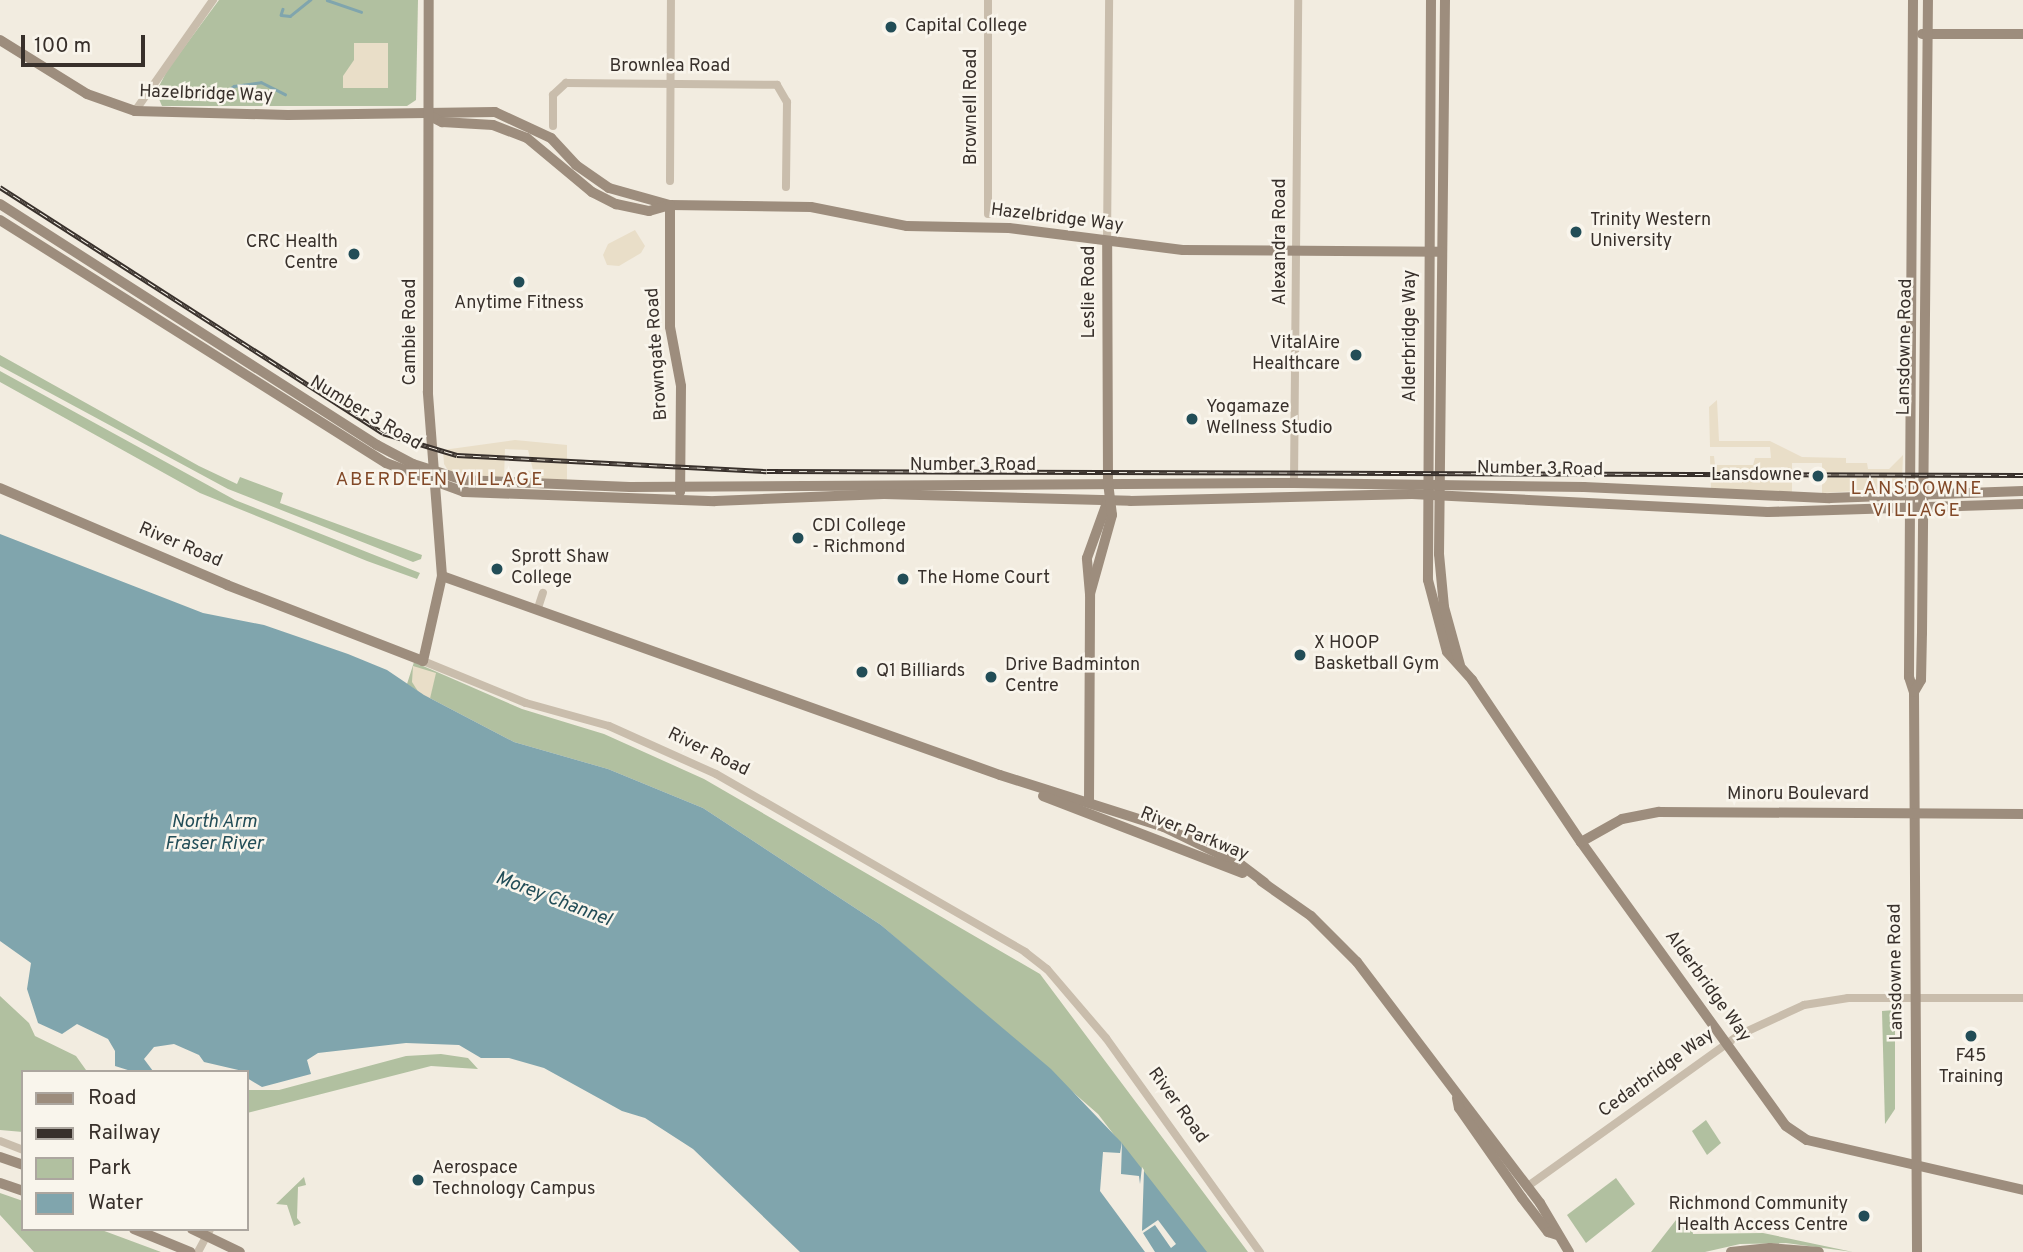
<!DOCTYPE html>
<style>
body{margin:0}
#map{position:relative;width:2023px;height:1252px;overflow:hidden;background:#f2ece0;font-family:Overpass,sans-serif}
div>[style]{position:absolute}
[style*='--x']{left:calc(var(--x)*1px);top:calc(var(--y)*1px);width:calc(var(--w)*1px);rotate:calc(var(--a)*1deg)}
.green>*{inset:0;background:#b1c0a0}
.plaza>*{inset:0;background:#e9dec8}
.water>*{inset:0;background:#80a5ad}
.pier>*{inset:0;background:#f2ece0}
.stream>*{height:2.5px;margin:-1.25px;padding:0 1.25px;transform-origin:1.25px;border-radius:1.25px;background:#80a5ad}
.street>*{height:8px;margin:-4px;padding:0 4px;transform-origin:4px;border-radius:4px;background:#c9bdac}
.secondary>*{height:10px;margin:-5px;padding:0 5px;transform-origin:5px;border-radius:5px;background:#9d8d7d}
.rail>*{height:5px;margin-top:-2.5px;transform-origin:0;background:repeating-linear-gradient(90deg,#f9f5ec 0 8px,#38302b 0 16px);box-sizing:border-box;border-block:2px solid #38302b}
.dots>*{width:19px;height:19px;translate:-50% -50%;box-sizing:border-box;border:4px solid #f9f5ec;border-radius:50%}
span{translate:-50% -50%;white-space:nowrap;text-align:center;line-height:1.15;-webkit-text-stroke:5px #f9f5ec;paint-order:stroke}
.poi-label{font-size:18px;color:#38302b}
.left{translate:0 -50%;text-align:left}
.right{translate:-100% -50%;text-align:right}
.street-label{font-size:18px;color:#38302b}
.neighbourhood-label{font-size:19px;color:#824928;letter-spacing:2px}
.water-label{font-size:19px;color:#224d57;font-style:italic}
.legend{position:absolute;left:21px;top:1070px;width:228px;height:161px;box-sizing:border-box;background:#f9f5ec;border:2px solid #aca69f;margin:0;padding:9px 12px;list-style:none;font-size:21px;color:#38302b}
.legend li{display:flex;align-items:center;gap:14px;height:35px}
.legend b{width:35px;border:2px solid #aca69f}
.scale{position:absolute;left:21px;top:35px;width:124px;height:32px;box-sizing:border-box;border:4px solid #38302b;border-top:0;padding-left:9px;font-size:21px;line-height:24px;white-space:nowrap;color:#38302b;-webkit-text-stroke:5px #f9f5ec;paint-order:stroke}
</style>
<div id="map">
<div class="green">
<i style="clip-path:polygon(219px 0,418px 0,416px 100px,407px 106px,162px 106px,156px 92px,168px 69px)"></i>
<i style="clip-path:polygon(0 355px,199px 466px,237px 484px,240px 477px,283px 493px,280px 503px,422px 555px,421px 559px,413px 562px,228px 489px,0 366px)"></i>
<i style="clip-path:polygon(0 371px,235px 500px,420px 573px,417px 579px,367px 561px,200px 493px,0 382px)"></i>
<i style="clip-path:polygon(414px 662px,522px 709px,604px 734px,704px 779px,1040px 974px,1248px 1252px,1204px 1252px,1098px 1114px,881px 925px,703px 808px,608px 769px,514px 742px,424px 695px,407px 684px)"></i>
<i style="clip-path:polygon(0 996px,29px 1023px,35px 1036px,76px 1056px,86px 1070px,23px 1072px,23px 1132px,0 1130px)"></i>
<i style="clip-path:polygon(1895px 1010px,1895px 1109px,1885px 1124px,1882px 1011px)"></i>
<i style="clip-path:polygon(441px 1054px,468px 1058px,478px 1069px,431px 1066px,247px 1113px,247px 1090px,279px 1090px,406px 1056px)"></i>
<i style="clip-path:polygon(1706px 1120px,1721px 1143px,1707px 1155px,1692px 1131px)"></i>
<i style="clip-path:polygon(304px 1177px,306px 1185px,298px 1187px,297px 1218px,301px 1223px,294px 1226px,287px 1205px,276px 1204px)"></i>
<i style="clip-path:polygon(1616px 1178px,1635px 1204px,1586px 1243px,1567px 1215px)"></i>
<i style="clip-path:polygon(0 1193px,23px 1201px,23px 1229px,99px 1229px,161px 1252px,34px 1252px,0 1215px)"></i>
<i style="clip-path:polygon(1676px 1220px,1688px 1231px,1692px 1227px,1693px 1234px,1763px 1233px,1853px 1252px,1786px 1243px,1740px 1244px,1705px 1252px,1651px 1252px)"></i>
</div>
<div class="plaza">
<i style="clip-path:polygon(354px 43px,388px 43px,388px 88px,343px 88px,343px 76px,354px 60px)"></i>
<i style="clip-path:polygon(635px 230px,645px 246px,641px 253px,619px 266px,607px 265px,603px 255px,608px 244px)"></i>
<i style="clip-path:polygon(1717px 400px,1719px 441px,1770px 441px,1802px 457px,1846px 458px,1846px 463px,1867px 463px,1868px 469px,1889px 469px,1903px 455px,1902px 482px,1891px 489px,1822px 493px,1822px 463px,1792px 463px,1792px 493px,1711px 488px,1710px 456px,1714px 456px,1715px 465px,1753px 465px,1755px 458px,1771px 458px,1770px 447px,1710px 447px,1709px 407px)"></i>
<i style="clip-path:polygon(515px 440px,567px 445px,567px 481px,527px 479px,527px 471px,533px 470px,528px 450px,505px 449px,504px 478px,449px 472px,444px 464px,443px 450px)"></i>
<i style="clip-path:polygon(413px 666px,436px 673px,428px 707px,412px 682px)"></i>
</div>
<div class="water">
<i style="clip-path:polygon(0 534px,203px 613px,264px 625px,348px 654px,387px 670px,424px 695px,514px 742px,608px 769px,703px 808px,881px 925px,1051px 1069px,1121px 1142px,1207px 1252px,800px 1252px,693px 1149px,645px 1118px,622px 1111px,544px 1068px,509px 1058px,481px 1058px,459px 1045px,406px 1043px,318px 1053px,307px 1060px,311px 1074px,262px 1087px,247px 1078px,247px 1072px,204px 1062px,199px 1055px,174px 1044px,154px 1047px,144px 1059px,153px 1071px,131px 1071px,115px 1066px,115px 1051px,108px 1039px,77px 1024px,62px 1034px,38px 1023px,27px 989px,31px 963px,0 941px)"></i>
</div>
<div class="pier">
<i style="clip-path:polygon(1122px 1142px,1121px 1174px,1139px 1176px,1140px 1184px,1142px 1167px,1144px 1170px,1142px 1231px,1158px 1220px,1176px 1244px,1171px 1248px,1155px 1225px,1143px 1233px,1155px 1252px,1145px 1252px,1100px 1191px,1103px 1152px,1120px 1153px)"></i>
</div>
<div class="stream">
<i style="--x:327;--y:0;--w:36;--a:19"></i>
<i style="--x:283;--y:9;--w:6;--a:108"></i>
<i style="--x:281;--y:15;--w:9;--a:6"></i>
<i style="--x:290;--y:16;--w:26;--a:-39"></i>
<i style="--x:211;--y:87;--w:13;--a:42"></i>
<i style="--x:221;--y:96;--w:16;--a:-38"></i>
<i style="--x:234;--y:86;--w:27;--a:-8"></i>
<i style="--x:261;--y:82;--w:27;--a:27"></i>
</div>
<div class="street">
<i style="--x:988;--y:0;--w:214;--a:90"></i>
<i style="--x:135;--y:111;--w:136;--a:-54.9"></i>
<i style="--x:553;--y:126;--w:31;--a:-90"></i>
<i style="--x:553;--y:95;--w:18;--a:-43"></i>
<i style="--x:566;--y:83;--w:211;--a:0.5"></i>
<i style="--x:777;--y:85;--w:20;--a:60"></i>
<i style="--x:787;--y:102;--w:85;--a:90.7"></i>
<i style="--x:670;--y:181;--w:181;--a:-89.7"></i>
<i style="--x:1107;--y:243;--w:243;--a:-89.5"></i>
<i style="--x:1294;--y:483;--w:483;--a:-89.5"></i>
<i style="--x:538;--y:608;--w:16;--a:-72"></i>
<i style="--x:423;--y:661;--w:111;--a:22.2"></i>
<i style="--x:526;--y:703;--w:86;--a:15.5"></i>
<i style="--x:609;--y:726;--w:117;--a:24.2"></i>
<i style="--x:716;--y:774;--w:357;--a:29.9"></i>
<i style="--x:1025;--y:952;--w:28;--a:38"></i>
<i style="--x:1047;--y:969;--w:91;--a:49.5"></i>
<i style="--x:1106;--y:1038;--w:264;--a:54.3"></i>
<i style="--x:0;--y:1141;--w:25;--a:21"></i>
<i style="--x:1528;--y:1186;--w:259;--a:-35.6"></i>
<i style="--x:1739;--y:1035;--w:72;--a:-24.8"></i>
<i style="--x:1804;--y:1005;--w:45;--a:-9"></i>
<i style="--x:1848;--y:998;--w:175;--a:0"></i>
<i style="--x:198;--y:1252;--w:26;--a:-62"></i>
</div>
<div class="secondary">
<i style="--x:1431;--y:0;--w:580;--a:90.3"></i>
<i style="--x:1428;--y:580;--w:74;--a:75.2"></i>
<i style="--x:1447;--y:652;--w:38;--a:48"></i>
<i style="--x:1472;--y:680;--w:195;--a:56.1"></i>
<i style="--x:1581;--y:842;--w:350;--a:54.2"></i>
<i style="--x:1786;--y:1126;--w:25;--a:34"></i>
<i style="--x:1807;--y:1140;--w:222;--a:13"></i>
<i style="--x:1445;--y:0;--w:554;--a:90.62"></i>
<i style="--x:1439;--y:554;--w:53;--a:84.6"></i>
<i style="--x:1444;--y:607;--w:60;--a:74.6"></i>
<i style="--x:1913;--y:0;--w:677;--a:90.34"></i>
<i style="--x:1909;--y:677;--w:16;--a:72"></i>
<i style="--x:1914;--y:692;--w:560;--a:89.69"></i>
<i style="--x:1922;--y:34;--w:101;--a:0"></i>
<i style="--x:0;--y:40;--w:102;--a:31.8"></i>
<i style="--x:87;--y:94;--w:51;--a:19.5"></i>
<i style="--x:135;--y:111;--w:153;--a:1.5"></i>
<i style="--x:288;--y:115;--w:207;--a:-0.8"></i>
<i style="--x:495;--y:112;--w:62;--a:24.9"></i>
<i style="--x:551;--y:138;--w:37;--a:47"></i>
<i style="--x:576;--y:165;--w:40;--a:34.9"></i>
<i style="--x:609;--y:188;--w:63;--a:15.6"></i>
<i style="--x:670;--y:205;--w:141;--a:0.8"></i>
<i style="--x:811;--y:207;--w:98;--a:11.2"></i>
<i style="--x:907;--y:226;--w:102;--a:1.1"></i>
<i style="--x:1009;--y:228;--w:175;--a:7.2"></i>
<i style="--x:1183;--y:250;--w:259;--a:0.4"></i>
<i style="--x:428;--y:115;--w:16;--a:27"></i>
<i style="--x:442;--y:122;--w:51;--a:3.4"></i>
<i style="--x:493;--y:125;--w:36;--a:21"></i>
<i style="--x:527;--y:138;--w:85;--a:39.7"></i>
<i style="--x:592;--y:192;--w:27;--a:27"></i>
<i style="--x:616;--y:204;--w:34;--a:12"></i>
<i style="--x:649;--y:211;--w:22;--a:-16"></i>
<i style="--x:0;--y:204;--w:447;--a:32.6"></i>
<i style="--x:377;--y:445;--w:41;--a:27.8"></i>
<i style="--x:413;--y:464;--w:52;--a:17.7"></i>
<i style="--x:463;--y:480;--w:167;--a:2.4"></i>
<i style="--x:630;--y:487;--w:664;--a:-0.35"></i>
<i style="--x:1294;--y:483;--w:290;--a:0.8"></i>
<i style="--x:1584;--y:487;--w:246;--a:2.6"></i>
<i style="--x:1830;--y:498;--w:193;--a:-2.1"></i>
<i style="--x:670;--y:205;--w:122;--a:90"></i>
<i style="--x:670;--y:327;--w:60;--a:79.4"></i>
<i style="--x:681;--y:386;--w:106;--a:90.5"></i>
<i style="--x:0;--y:220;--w:456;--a:32.2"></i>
<i style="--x:386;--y:463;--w:83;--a:20.4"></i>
<i style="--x:464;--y:492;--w:251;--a:2.1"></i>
<i style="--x:715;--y:501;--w:169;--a:-2.4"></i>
<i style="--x:884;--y:494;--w:246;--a:1.6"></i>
<i style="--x:1130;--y:501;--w:282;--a:-1.4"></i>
<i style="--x:1412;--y:494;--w:356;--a:2.9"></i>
<i style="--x:1768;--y:512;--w:255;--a:-1.8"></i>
<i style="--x:0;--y:488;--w:247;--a:23.1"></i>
<i style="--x:227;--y:585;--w:210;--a:21.2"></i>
<i style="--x:423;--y:661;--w:87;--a:-77.4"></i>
<i style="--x:442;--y:576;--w:185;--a:-94.4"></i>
<i style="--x:428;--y:392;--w:392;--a:-89.9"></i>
<i style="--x:442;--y:576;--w:592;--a:19.63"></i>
<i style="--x:1000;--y:775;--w:172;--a:17.6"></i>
<i style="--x:1164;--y:827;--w:85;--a:26"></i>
<i style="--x:1240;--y:864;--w:31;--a:37"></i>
<i style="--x:1090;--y:594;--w:36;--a:-95"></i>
<i style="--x:1087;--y:558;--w:62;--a:-70.1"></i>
<i style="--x:1914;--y:692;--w:14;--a:-60"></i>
<i style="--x:1921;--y:680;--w:47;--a:-88.8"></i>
<i style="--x:1922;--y:633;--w:633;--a:-89.46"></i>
<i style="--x:1043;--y:796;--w:214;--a:21.1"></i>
<i style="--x:1089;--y:802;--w:208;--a:-89.7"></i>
<i style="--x:1090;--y:594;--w:82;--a:-74.4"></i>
<i style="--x:1112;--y:515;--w:32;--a:-97"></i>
<i style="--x:1108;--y:483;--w:240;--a:-90.2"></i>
<i style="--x:1581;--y:842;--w:47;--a:-29.3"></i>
<i style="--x:1622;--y:819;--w:38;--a:-11"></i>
<i style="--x:1659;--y:812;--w:364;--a:0.3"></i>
<i style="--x:1261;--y:881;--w:61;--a:35"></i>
<i style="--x:1311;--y:916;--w:65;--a:45"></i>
<i style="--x:1357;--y:962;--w:303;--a:52.8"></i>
<i style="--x:1540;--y:1203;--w:57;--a:59.4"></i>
<i style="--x:1457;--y:1098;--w:10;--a:79"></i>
<i style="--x:1459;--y:1108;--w:110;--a:55"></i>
<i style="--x:1522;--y:1198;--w:43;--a:52.6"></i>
<i style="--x:1548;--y:1232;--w:9;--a:18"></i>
<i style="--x:0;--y:1157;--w:24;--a:19"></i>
<i style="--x:0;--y:1183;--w:24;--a:19"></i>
<i style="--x:134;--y:1229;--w:61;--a:22.3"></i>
<i style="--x:192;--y:1229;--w:53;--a:25.6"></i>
<i style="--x:1731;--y:1252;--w:39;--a:-6"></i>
<i style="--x:1770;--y:1248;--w:49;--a:4.7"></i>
</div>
<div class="rail">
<i style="--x:0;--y:187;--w:455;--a:32.7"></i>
<i style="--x:383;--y:433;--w:77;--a:16.6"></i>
<i style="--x:457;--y:455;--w:310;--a:3"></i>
<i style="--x:767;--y:471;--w:1256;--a:0.18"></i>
</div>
<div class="dots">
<i style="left:891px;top:27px;background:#224d57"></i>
<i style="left:1576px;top:232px;background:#224d57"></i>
<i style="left:354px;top:254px;background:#224d57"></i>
<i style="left:519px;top:282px;background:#224d57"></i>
<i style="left:1356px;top:355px;background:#224d57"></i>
<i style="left:1192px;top:419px;background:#224d57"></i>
<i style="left:1818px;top:476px;background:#224d57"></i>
<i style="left:798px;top:538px;background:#224d57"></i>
<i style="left:497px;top:569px;background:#224d57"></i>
<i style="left:903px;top:579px;background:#224d57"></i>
<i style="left:1300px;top:655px;background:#224d57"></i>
<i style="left:862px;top:672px;background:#224d57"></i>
<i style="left:991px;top:677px;background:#224d57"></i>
<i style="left:1971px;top:1036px;background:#224d57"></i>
<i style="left:418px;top:1180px;background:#224d57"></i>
<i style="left:1864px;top:1216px;background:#224d57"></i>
</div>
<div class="poi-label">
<span class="left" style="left:905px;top:27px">Capital College</span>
<span class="left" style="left:1590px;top:232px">Trinity Western<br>University</span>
<span class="right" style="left:338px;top:254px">CRC Health<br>Centre</span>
<span style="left:519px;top:304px">Anytime Fitness</span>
<span class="right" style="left:1340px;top:355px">VitalAire<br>Healthcare</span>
<span class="left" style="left:1206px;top:419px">Yogamaze<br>Wellness Studio</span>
<span class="right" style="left:1802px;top:476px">Lansdowne</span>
<span class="left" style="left:812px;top:538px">CDI College<br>- Richmond</span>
<span class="left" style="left:511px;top:569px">Sprott Shaw<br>College</span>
<span class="left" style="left:917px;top:579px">The Home Court</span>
<span class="left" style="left:1314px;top:655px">X HOOP<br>Basketball Gym</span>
<span class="left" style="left:1005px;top:677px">Drive Badminton<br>Centre</span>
<span class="left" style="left:876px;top:672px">Q1 Billiards</span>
<span style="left:1971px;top:1068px">F45<br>Training</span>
<span class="left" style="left:432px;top:1180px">Aerospace<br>Technology Campus</span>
<span class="right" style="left:1848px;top:1216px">Richmond Community<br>Health Access Centre</span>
</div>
<div class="street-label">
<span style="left:670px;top:67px">Brownlea Road</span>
<span style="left:206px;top:95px;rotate:2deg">Hazelbridge Way</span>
<span style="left:972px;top:107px;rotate:-90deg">Brownell Road</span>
<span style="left:1057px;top:219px;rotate:7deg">Hazelbridge Way</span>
<span style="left:1281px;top:242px;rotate:-90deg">Alexandra Road</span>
<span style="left:1090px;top:292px;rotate:-90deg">Leslie Road</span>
<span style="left:411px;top:332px;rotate:-90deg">Cambie Road</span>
<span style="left:1411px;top:336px;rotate:-90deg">Alderbridge Way</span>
<span style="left:1906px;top:347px;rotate:-89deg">Lansdowne Road</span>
<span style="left:658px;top:354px;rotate:-94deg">Browngate Road</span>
<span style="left:365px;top:414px;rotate:31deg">Number 3 Road</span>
<span style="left:973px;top:466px">Number 3 Road</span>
<span style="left:1540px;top:470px;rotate:1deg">Number 3 Road</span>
<span style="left:180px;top:546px;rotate:23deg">River Road</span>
<span style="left:708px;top:753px;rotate:26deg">River Road</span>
<span style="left:1798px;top:795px">Minoru Boulevard</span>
<span style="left:1194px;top:835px;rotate:22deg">River Parkway</span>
<span style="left:1897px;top:972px;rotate:-91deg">Lansdowne Road</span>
<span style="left:1707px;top:987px;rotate:54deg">Alderbridge Way</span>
<span style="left:1657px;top:1074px;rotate:-36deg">Cedarbridge Way</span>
<span style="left:1177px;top:1106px;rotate:54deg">River Road</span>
</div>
<div class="neighbourhood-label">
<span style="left:440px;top:481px">ABERDEEN VILLAGE</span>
<span style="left:1917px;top:501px">LANSDOWNE<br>VILLAGE</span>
</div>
<div class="water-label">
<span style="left:214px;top:834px">North Arm<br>Fraser River</span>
<span style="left:553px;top:900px;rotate:21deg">Morey Channel</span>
</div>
<ul class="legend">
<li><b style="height:9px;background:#9d8d7d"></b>Road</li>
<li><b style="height:9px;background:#38302b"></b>Railway</li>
<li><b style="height:19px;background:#b1c0a0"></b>Park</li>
<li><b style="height:19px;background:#80a5ad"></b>Water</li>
</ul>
<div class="scale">100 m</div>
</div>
